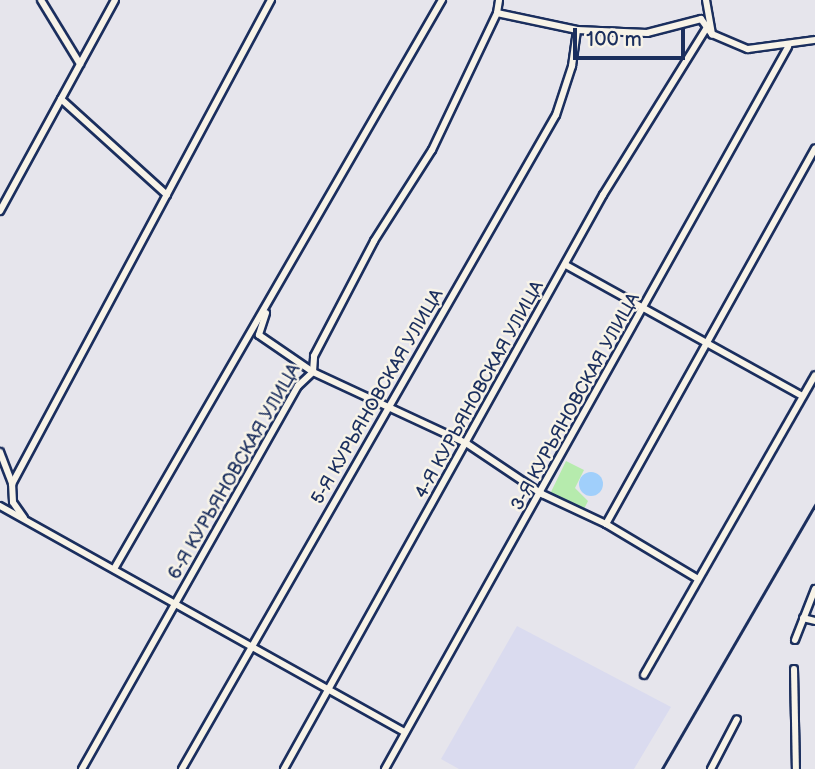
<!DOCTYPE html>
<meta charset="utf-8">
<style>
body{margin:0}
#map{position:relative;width:815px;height:769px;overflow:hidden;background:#e6e5ec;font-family:"Balsamiq Sans",sans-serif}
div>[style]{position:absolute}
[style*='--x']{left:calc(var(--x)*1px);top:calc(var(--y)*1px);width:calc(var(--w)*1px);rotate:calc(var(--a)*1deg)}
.built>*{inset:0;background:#dadbef}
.green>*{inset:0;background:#b6ebad}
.water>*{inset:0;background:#a0cffb}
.round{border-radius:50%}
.roads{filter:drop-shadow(2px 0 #1b2f5e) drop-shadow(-2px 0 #1b2f5e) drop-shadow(0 2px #1b2f5e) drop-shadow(0 -2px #1b2f5e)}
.street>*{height:6px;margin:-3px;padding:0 3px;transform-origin:3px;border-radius:3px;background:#f7f3e8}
.rail>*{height:2.5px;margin:-1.25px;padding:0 1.25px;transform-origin:1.25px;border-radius:1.25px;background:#1b2f5e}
span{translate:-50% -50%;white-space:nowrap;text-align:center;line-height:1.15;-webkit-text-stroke:5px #f7f3e8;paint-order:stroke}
.street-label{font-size:18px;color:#1b2f5e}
.scale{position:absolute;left:573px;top:28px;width:112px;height:32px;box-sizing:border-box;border:4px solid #1b2f5e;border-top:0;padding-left:9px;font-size:21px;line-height:24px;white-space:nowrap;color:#1b2f5e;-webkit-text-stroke:5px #f7f3e8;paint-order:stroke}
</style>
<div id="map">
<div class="built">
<i style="clip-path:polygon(517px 626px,671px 707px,634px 769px,459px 769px,441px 759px)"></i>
</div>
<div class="green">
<i style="clip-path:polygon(566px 461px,584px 470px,575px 488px,588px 501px,583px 511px,550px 494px)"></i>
</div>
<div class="water">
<i class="round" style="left:579px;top:472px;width:24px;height:24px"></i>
</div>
<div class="roads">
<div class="street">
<i style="--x:41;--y:0;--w:75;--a:58.6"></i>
<i style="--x:706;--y:0;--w:35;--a:80"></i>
<i style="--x:497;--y:13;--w:82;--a:12"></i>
<i style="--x:577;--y:30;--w:70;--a:2.5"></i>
<i style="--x:647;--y:33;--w:56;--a:-14.5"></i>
<i style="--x:701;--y:19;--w:19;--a:54"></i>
<i style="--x:712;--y:34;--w:39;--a:23"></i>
<i style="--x:748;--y:49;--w:68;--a:-7.7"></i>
<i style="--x:61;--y:99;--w:143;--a:42.2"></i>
<i style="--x:0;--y:211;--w:240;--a:-61.4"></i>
<i style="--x:566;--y:265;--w:270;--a:29"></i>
<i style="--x:266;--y:313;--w:23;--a:108"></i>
<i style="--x:259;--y:335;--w:65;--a:34.4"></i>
<i style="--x:313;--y:372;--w:169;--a:24.9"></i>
<i style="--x:466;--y:443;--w:92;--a:33.9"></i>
<i style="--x:542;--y:494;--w:71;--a:25.1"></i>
<i style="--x:606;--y:524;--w:107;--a:30.9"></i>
<i style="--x:0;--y:452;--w:34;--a:69"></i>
<i style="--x:0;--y:506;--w:464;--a:29.2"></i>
<i style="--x:24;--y:518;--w:19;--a:-125"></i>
<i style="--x:13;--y:502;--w:18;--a:-93"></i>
<i style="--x:12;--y:484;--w:549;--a:-61.85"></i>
<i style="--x:606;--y:524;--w:430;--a:-60.9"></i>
<i style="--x:114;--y:569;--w:657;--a:-60.04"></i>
<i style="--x:803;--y:618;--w:12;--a:14"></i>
<i style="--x:795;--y:640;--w:55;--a:-68.6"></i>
<i style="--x:794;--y:669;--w:100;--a:88.9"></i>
<i style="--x:644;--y:675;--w:345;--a:-60.3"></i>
<i style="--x:82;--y:769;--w:440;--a:-60.6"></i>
<i style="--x:298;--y:386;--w:21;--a:-43"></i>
<i style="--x:313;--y:372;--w:16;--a:-86"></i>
<i style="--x:314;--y:356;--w:130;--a:-62.4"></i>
<i style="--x:374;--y:241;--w:108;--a:-57.5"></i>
<i style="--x:432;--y:150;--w:152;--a:-64.6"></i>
<i style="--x:497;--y:13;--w:13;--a:-81"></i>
<i style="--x:182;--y:769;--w:753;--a:-60.24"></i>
<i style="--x:556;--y:115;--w:52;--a:-71.9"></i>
<i style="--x:572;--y:66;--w:36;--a:-82"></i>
<i style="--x:284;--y:769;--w:657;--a:-60.94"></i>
<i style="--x:603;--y:195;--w:195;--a:-58.2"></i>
<i style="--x:385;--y:769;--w:827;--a:-60.83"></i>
<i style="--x:711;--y:769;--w:56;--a:-62.5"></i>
</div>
</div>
<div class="rail">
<i style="--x:662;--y:769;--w:305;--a:-59.9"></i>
</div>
<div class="street-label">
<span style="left:480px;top:390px;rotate:-61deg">4-Я КУРЬЯНОВСКАЯ УЛИЦА</span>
<span style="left:378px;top:397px;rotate:-60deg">5-Я КУРЬЯНОВСКАЯ УЛИЦА</span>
<span style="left:576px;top:402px;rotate:-61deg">3-Я КУРЬЯНОВСКАЯ УЛИЦА</span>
<span style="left:235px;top:472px;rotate:-60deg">6-Я КУРЬЯНОВСКАЯ УЛИЦА</span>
</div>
<div class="scale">100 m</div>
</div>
